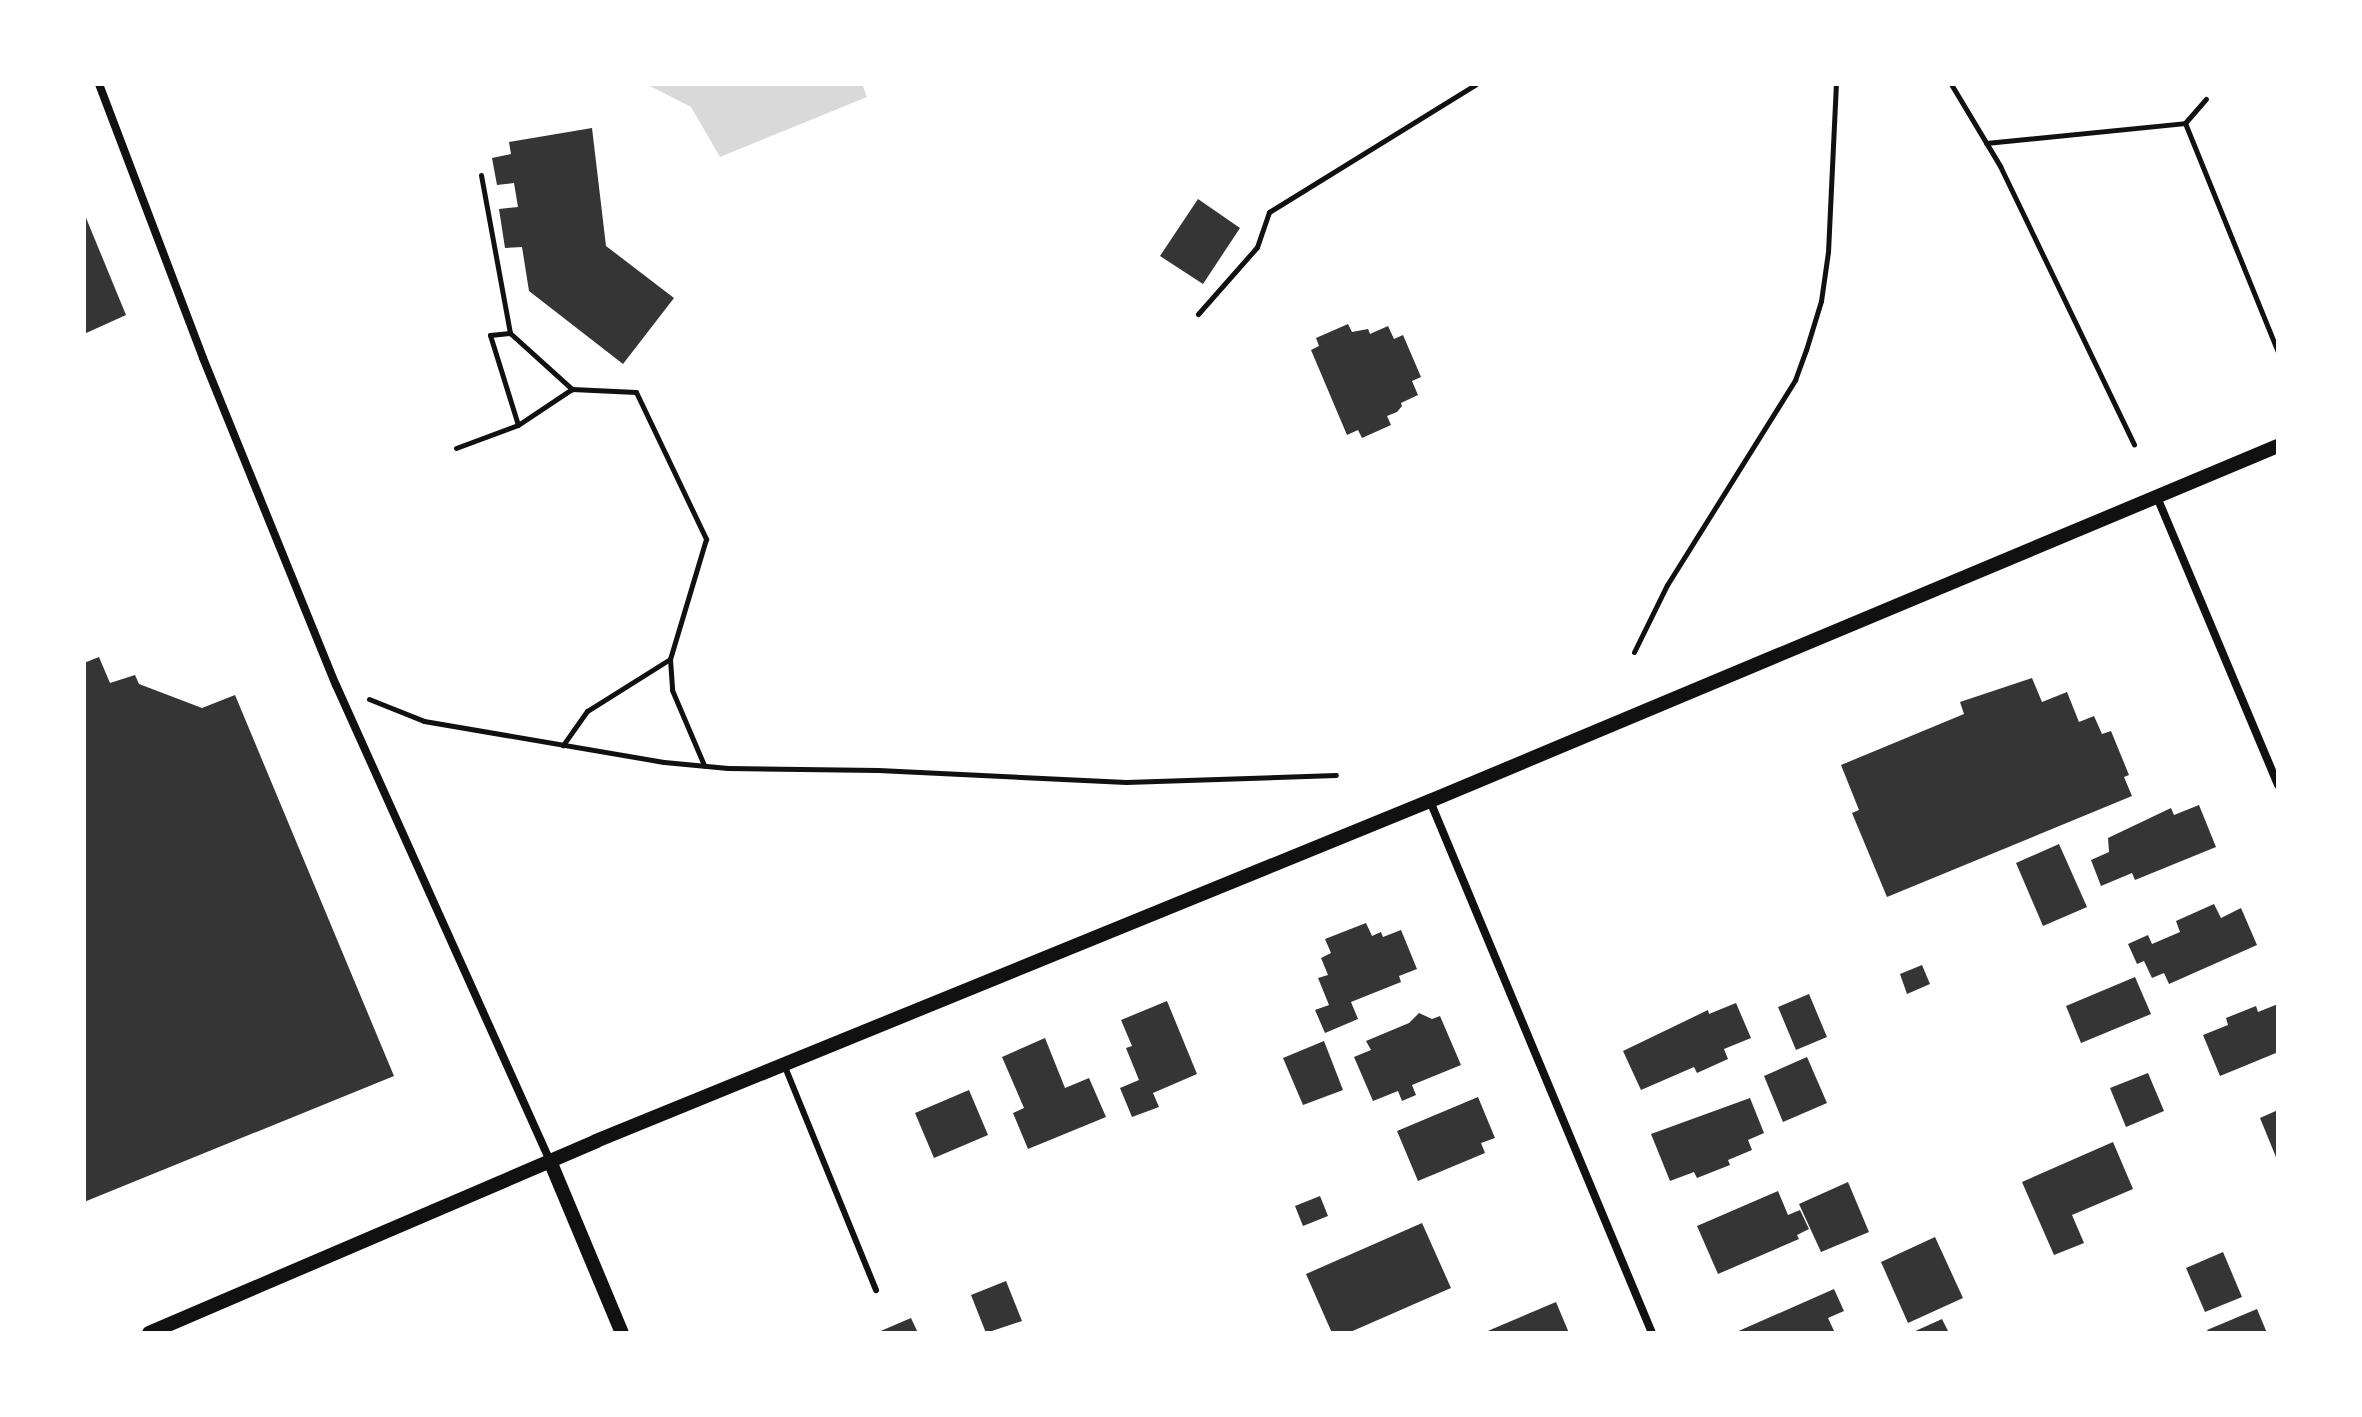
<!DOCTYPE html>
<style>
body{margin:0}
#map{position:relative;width:2362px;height:1417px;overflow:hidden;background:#fff;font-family:Jost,sans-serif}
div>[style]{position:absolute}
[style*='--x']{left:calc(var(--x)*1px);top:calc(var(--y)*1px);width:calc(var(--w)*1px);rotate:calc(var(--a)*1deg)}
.water>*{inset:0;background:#d9d9d9}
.building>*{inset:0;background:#353535}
.path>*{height:5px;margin:-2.5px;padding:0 2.5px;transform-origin:2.5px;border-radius:2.5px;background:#111}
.service>*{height:6px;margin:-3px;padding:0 3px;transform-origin:3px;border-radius:3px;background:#111}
.minor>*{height:8px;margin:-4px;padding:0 4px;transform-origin:4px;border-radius:4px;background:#111}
.tertiary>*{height:14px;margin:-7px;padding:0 7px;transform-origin:7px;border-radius:7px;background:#111}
span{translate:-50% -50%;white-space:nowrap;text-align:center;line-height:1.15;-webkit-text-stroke:6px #fff;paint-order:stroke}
.frame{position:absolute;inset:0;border:86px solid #fff;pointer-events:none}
</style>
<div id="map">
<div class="water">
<i style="clip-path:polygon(646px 84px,862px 84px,867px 97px,720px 157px,691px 107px)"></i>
</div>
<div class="building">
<i style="clip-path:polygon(592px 128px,606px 246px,674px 298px,623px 364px,529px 291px,522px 247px,505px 248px,499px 209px,518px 207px,514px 183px,497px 185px,492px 158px,511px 154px,509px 142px)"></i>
<i style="clip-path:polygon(1198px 199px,1240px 228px,1203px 284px,1160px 256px)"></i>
<i style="clip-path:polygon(84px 213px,126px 315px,84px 334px)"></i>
<i style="clip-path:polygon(1348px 324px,1352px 332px,1368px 329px,1370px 334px,1388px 326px,1394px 339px,1403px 335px,1421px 377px,1412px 381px,1418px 395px,1401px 403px,1402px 406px,1397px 412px,1387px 416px,1391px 425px,1362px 438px,1358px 430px,1347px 435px,1311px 350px,1319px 346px,1316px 338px)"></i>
<i style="clip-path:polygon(99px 657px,110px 683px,135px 675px,139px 684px,202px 708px,235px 695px,394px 1076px,84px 1202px,84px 663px)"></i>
<i style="clip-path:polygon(2032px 678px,2042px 702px,2067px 692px,2079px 722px,2094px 716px,2102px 734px,2111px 731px,2129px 775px,2124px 777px,2132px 796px,1887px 897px,1852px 813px,1859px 810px,1841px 765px,1964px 714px,1960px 702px)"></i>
<i style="clip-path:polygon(2199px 805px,2216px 847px,2135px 880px,2132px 873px,2101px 886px,2091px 860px,2109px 852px,2108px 838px,2171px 808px,2174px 815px)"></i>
<i style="clip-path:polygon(2059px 844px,2087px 907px,2043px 926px,2016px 863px)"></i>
<i style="clip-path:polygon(2214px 904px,2221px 918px,2241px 908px,2257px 945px,2169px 984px,2164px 973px,2152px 978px,2144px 961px,2137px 964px,2128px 944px,2148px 935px,2152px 944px,2180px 932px,2176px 921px)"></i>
<i style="clip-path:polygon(1366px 923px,1372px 936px,1381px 932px,1383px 937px,1401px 930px,1417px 969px,1399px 976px,1401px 982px,1351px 1002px,1358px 1019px,1325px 1033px,1315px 1010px,1329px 1005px,1318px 978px,1328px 975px,1321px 958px,1331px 953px,1325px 939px)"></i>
<i style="clip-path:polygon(1922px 965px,1930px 984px,1907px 994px,1900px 974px)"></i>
<i style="clip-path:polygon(2135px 977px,2151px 1014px,2081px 1043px,2066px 1006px)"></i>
<i style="clip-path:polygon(1809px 994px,1827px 1037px,1796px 1050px,1778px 1007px)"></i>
<i style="clip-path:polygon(1167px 1001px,1197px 1074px,1153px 1093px,1159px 1107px,1132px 1117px,1120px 1088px,1139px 1080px,1126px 1048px,1132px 1046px,1121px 1020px)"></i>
<i style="clip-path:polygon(1736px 1003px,1751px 1038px,1724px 1049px,1728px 1059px,1697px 1073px,1694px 1067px,1641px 1090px,1623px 1051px,1708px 1010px,1709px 1014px)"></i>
<i style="clip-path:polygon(2278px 1004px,2276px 1053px,2220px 1076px,2203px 1035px,2228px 1025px,2226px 1018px,2256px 1006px,2258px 1012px)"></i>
<i style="clip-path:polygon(1419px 1013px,1432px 1019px,1440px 1016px,1461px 1065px,1412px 1085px,1416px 1095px,1402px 1101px,1398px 1091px,1373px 1101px,1354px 1057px,1371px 1050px,1366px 1041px,1409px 1023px)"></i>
<i style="clip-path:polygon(1045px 1038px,1065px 1088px,1089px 1078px,1106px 1117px,1028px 1149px,1013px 1113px,1024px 1108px,1002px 1057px)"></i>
<i style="clip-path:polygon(1324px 1041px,1343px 1090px,1303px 1105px,1283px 1058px)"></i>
<i style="clip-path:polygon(1807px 1057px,1827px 1103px,1783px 1122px,1764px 1076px)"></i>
<i style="clip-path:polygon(2148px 1073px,2164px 1111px,2126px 1127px,2110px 1088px)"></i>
<i style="clip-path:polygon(969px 1090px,988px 1135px,934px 1158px,915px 1113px)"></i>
<i style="clip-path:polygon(1478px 1097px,1495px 1138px,1481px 1143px,1485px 1153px,1418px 1181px,1397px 1131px)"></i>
<i style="clip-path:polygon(1750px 1098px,1764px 1133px,1748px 1140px,1752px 1150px,1728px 1160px,1730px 1165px,1697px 1178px,1694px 1172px,1670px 1181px,1651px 1134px)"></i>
<i style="clip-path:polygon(2278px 1110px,2278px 1162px,2260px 1118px)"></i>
<i style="clip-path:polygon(2113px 1142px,2133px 1189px,2072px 1215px,2084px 1243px,2054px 1255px,2022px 1182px)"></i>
<i style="clip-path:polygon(1848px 1182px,1869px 1232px,1821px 1252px,1799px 1204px)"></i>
<i style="clip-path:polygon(1778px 1191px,1788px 1215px,1800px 1210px,1809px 1229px,1797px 1235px,1799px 1239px,1718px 1274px,1697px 1226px)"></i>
<i style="clip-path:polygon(1320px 1196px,1328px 1216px,1303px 1226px,1295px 1206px)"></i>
<i style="clip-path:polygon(1422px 1223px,1451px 1288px,1348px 1333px,1332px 1333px,1306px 1274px)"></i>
<i style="clip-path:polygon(1935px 1237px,1963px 1298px,1908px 1323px,1881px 1262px)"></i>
<i style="clip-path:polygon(2223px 1252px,2242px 1297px,2205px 1312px,2186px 1268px)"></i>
<i style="clip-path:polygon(1006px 1281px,1022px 1321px,986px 1333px,971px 1295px)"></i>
<i style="clip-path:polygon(1834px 1289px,1844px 1311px,1828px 1318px,1835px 1333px,1734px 1333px)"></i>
<i style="clip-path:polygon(1556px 1302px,1569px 1333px,1483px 1333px)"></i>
<i style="clip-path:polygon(2257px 1309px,2267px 1333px,2209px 1333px,2207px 1330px)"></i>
<i style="clip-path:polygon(911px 1318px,918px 1333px,876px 1333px)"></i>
<i style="clip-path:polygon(1942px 1319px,1949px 1333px,1911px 1333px)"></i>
</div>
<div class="path">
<i style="--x:1951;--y:84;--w:96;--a:59.1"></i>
<i style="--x:2000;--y:166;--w:309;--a:64.3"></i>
<i style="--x:2185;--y:123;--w:247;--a:67.9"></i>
<i style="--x:1986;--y:143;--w:200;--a:-5.7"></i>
<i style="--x:2185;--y:123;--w:32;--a:-49"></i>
<i style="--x:481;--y:175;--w:161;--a:79.6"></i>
<i style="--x:510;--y:333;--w:20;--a:174"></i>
<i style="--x:490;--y:335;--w:94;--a:72.7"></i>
<i style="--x:518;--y:425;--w:65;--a:-33.7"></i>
<i style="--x:1198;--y:314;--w:89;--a:-48.6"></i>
<i style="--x:1257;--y:247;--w:37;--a:-71"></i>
<i style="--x:1269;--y:212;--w:243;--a:-31.7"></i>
<i style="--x:510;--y:333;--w:84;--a:42.1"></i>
<i style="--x:572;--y:389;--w:64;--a:2.7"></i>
<i style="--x:636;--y:392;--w:163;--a:64.5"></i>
<i style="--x:706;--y:539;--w:125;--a:106.7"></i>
<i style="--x:670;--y:659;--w:98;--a:147.9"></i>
<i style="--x:587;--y:711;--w:42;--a:125.2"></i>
<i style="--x:456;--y:448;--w:66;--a:-20.4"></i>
<i style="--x:1634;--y:652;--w:75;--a:-63.8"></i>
<i style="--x:1667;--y:585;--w:242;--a:-58"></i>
<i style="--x:1795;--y:380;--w:32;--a:-70"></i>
<i style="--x:1806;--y:350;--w:51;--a:-73"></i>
<i style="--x:1821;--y:301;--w:49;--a:-81.9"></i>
<i style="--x:1828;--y:252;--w:168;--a:-87.3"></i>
<i style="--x:670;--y:659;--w:31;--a:86"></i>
<i style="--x:672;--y:690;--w:82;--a:66.9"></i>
<i style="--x:369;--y:699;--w:59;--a:21.8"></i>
<i style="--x:424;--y:721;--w:243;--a:9.7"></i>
<i style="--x:664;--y:762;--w:64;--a:5.4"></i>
<i style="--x:728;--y:768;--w:150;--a:0.8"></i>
<i style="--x:878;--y:770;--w:248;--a:2.8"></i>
<i style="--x:1126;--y:782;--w:210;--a:-1.9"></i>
</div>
<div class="service">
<i style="--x:785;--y:1067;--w:241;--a:67.8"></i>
</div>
<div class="minor">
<i style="--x:99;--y:84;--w:293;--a:69.2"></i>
<i style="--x:203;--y:358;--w:353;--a:67.9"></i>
<i style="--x:336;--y:685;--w:522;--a:65.79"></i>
<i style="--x:2157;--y:497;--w:312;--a:67.2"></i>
<i style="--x:1430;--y:801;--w:576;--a:67.35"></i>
</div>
<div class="tertiary">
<i style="--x:550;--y:1161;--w:186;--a:67.3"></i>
<i style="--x:149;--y:1333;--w:486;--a:-23.2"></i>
<i style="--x:596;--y:1141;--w:901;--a:-22.18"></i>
<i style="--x:1430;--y:801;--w:919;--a:-22.72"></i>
</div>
<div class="frame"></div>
</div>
